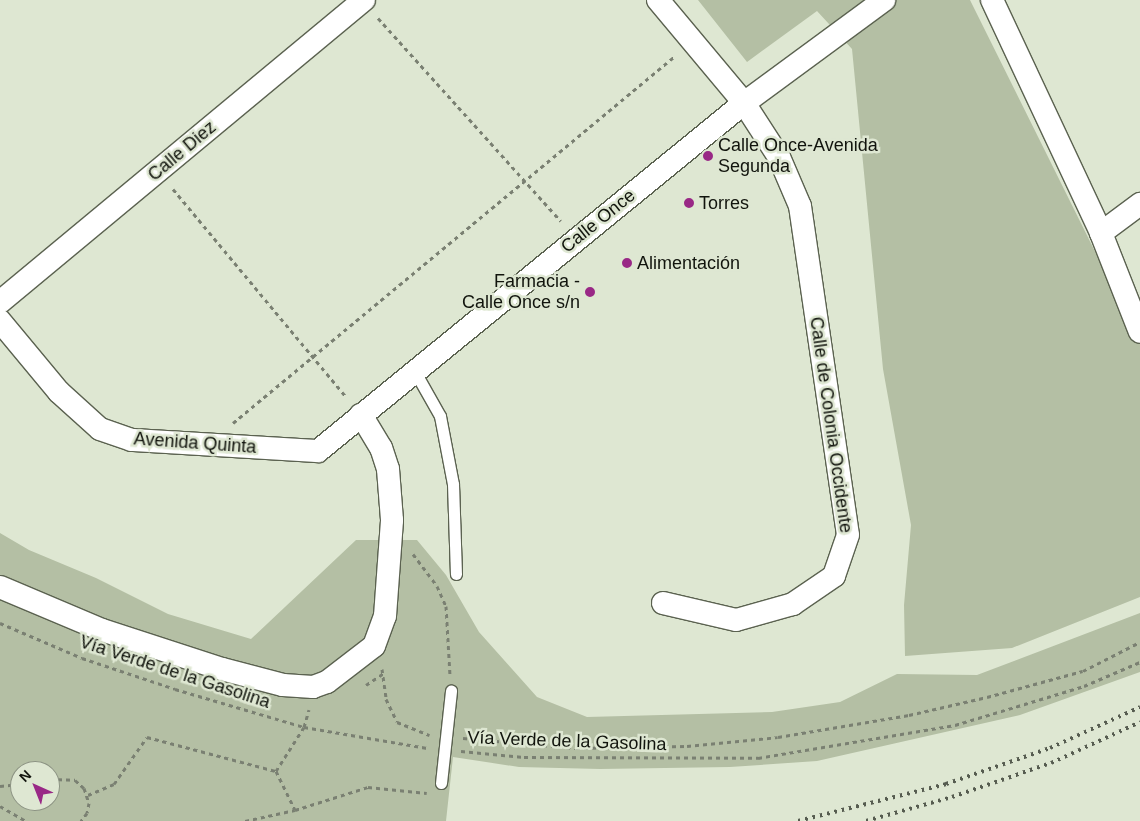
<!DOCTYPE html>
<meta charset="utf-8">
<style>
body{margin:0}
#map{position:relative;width:1140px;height:821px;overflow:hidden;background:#dee7d2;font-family:Helvetica,sans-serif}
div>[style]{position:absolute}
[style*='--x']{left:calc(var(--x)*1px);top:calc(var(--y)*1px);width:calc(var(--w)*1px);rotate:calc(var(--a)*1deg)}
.green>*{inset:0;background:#b4bfa4}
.path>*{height:3px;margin-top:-1.5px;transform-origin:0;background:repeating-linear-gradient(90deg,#7a8072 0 4px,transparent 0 8px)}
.roads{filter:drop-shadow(1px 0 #5b6250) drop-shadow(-1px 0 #5b6250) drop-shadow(0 1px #5b6250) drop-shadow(0 -1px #5b6250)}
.lane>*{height:11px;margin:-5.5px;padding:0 5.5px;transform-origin:5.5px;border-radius:5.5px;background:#fff}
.street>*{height:22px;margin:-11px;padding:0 11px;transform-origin:11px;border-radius:11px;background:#fff}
.rail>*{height:4px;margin-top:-2px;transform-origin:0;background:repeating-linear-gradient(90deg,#565c50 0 2.5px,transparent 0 7.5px)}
.bridges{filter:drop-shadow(1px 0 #5b6250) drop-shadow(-1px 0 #5b6250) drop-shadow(0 1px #5b6250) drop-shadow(0 -1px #5b6250)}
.lane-bridge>*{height:11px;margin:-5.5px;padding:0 5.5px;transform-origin:5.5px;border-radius:5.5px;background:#fff}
.dots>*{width:14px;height:14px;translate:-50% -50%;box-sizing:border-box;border:2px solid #dee7d2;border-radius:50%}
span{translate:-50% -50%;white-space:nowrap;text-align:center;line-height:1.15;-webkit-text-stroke:5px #dee7d2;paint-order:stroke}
.poi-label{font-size:18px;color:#11140d}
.left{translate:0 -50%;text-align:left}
.right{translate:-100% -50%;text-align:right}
.street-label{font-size:18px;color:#11140d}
.north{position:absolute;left:10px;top:761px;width:50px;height:50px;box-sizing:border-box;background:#dee7d2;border:1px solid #8c9383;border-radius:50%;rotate:316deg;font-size:14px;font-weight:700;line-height:20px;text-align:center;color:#11140d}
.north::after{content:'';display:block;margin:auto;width:18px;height:22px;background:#992886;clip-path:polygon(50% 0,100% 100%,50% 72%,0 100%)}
</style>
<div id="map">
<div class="green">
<i style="clip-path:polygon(698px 0,970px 0,1140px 342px,1140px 597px,1012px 648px,905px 656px,904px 605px,911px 525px,883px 369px,852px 49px,817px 11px,747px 62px)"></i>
<i style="clip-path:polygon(evenodd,0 533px,29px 550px,96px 578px,168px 614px,251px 639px,356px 540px,417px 540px,446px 575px,479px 632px,537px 697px,587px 717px,772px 712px,840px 702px,897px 674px,977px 675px,1140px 613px,1140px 672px,1020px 715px,817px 761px,730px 767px,600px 769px,519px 767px,453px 757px,446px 821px,0 821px,0 533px,20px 771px,50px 771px,50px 801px,20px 801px,20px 771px)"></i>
</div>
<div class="path">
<i style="--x:378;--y:18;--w:273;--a:48"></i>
<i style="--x:173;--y:189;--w:271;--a:50.2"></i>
<i style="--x:233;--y:423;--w:575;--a:-39.7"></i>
<i style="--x:413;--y:554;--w:40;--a:53"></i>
<i style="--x:437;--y:586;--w:22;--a:66"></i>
<i style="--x:446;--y:606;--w:69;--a:86.7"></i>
<i style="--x:0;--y:623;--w:89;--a:23.1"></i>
<i style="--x:82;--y:658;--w:98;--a:18.4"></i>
<i style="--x:175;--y:689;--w:134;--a:16.4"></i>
<i style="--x:304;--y:727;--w:125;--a:9.7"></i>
<i style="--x:382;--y:669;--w:30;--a:82"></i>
<i style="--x:386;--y:699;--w:25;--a:64"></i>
<i style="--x:397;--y:722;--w:35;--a:22"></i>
<i style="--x:366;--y:685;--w:22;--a:-34"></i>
<i style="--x:463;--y:738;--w:113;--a:5.1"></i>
<i style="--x:576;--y:748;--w:111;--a:-1"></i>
<i style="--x:687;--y:746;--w:91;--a:-5.6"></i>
<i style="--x:778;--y:737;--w:133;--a:-9.5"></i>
<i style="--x:909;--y:715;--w:80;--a:-13"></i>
<i style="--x:987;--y:697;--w:99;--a:-15.2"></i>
<i style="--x:1083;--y:671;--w:64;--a:-27"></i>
<i style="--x:461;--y:751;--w:63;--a:5.4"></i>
<i style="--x:524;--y:757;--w:234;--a:0.2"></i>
<i style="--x:758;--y:758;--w:200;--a:-9.5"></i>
<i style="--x:955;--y:725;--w:135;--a:-16.8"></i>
<i style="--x:1084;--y:686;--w:61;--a:-23.2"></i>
<i style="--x:276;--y:771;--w:43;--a:64"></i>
<i style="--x:50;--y:779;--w:25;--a:2"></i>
<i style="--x:75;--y:780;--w:12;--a:42"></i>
<i style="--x:84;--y:788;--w:16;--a:72"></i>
<i style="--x:89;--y:803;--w:10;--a:101"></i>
<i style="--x:87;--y:813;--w:10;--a:127"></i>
<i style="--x:0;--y:786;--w:20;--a:-6"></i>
<i style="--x:88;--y:795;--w:28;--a:-23"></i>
<i style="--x:114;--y:784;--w:57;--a:-54.9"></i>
<i style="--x:147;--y:737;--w:133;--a:14.8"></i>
<i style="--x:276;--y:771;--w:52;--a:-57.5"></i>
<i style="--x:304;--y:727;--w:18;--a:-74"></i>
<i style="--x:0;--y:806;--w:30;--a:30"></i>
<i style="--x:245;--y:821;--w:51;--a:-12.4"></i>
<i style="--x:295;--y:810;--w:77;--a:-17.5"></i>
<i style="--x:368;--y:787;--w:59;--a:5.8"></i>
</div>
<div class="roads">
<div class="lane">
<i style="--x:414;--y:370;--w:53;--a:60.5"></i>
<i style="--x:440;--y:416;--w:69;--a:79.2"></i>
<i style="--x:453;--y:484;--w:90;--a:88.1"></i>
</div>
<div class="street">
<i style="--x:658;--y:0;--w:134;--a:50.1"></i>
<i style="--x:744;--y:103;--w:64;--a:57.1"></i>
<i style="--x:779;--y:157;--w:53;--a:66.8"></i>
<i style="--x:800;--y:206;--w:332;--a:81.7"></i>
<i style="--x:848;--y:535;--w:43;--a:108.9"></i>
<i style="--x:834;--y:576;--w:50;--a:145.7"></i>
<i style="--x:793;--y:604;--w:59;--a:164.3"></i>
<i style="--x:736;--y:620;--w:75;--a:-166.9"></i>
<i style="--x:992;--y:0;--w:257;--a:64.9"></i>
<i style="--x:1101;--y:233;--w:106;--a:68.5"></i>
<i style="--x:1101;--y:233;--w:49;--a:-36.6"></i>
<i style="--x:0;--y:302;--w:473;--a:-39.7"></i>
<i style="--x:0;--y:321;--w:92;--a:50.3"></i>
<i style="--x:59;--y:392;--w:55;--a:42.1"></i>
<i style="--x:100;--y:429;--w:34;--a:19"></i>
<i style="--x:132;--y:440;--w:186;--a:3.4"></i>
<i style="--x:318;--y:451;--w:550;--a:-39.25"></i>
<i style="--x:744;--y:103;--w:174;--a:-36.3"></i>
<i style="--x:0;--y:587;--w:111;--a:22.9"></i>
<i style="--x:102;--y:630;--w:126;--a:18"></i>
<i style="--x:222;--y:669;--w:63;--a:14.7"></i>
<i style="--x:283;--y:685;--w:30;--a:4"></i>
<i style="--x:313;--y:687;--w:15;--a:-20"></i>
<i style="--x:327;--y:682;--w:59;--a:-37.5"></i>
<i style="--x:374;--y:646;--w:32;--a:-70"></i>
<i style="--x:385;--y:616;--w:96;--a:-85.8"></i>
<i style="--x:392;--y:520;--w:51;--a:-94.5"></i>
<i style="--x:388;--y:469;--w:22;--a:-108"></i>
<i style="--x:381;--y:448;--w:39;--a:-121"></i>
</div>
</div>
<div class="rail">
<i style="--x:798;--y:821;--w:153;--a:-14"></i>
<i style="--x:946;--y:784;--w:110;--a:-19.1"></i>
<i style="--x:1050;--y:748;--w:99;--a:-24.5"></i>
<i style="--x:866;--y:821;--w:89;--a:-15.6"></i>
<i style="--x:952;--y:797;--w:105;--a:-19"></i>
<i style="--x:1051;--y:763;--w:98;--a:-24.7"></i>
</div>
<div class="bridges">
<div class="lane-bridge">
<i style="--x:441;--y:783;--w:93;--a:-83.8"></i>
</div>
</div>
<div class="dots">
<i style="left:708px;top:156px;background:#992886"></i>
<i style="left:689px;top:203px;background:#992886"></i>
<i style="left:627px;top:263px;background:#992886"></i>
<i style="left:590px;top:292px;background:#992886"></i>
</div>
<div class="poi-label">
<span class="left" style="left:718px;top:156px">Calle Once-Avenida<br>Segunda</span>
<span class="left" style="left:699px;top:203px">Torres</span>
<span class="left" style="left:637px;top:263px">Alimentación</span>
<span class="right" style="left:580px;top:292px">Farmacia -<br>Calle Once s/n</span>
</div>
<div class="street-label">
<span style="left:182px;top:151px;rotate:-40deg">Calle Diez</span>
<span style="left:598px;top:221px;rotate:-39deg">Calle Once</span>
<span style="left:831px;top:425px;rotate:82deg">Calle de Colonia Occidente</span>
<span style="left:195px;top:443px;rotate:4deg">Avenida Quinta</span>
<span style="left:175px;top:672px;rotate:18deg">Vía Verde de la Gasolina</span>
<span style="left:567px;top:741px;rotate:2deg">Vía Verde de la Gasolina</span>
</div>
<div class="north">N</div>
</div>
